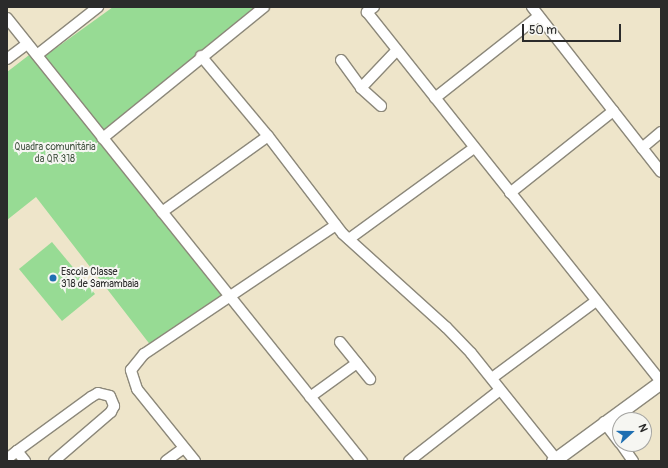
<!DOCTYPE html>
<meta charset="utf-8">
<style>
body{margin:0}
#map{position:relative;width:668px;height:468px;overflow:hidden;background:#eee5ca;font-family:Pangolin,sans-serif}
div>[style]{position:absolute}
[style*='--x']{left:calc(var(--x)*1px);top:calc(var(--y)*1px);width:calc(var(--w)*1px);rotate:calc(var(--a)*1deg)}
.green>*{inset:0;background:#97db94}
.roads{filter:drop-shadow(1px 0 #8c887a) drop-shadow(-1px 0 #8c887a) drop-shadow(0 1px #8c887a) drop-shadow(0 -1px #8c887a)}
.minor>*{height:10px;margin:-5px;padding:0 5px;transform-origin:5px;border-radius:5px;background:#fff}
.tertiary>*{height:13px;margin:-6.5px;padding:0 6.5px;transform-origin:6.5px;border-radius:6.5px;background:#fff}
.dots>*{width:11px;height:11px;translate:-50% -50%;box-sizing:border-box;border:2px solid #f6f6f2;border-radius:50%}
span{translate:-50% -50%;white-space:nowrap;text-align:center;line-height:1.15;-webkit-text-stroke:4px #f6f6f2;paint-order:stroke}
.park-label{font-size:10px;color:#465745}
.poi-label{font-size:10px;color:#2b2b2b}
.left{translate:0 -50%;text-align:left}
.frame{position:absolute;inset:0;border:8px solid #2b2b2b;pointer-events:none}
.north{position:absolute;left:612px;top:412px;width:40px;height:40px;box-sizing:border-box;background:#f6f6f2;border:1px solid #a5a5a2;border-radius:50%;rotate:69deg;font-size:11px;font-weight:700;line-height:16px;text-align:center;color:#2b2b2b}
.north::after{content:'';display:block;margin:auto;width:14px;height:18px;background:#1f6fb2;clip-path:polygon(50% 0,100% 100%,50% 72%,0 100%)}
.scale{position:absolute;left:522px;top:24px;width:99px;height:18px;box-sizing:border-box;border:2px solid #2b2b2b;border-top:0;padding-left:5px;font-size:12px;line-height:14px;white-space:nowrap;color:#2b2b2b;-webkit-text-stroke:3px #f6f6f2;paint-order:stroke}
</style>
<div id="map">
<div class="green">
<i style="clip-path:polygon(113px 7px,257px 7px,103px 133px,45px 56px)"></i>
<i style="clip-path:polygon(33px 52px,235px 297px,155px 351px,36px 197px,7px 220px,7px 72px)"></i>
<i style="clip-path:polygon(52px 242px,95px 294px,62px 321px,19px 269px)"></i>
</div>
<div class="roads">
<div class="minor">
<i style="--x:264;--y:7;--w:208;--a:140.9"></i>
<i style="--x:103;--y:138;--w:414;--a:51.3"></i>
<i style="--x:374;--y:7;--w:9;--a:144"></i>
<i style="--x:367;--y:12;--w:473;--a:51.5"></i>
<i style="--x:532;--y:7;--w:209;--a:52"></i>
<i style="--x:7;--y:18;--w:154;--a:51.3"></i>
<i style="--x:37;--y:55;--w:78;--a:-38.2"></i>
<i style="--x:201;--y:56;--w:104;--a:50.1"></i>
<i style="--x:268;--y:136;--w:123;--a:52.6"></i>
<i style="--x:343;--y:234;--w:139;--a:42.1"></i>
<i style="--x:446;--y:327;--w:36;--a:46"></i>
<i style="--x:471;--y:353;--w:136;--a:51.3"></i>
<i style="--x:7;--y:59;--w:25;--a:-37"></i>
<i style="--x:341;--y:60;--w:34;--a:54"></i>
<i style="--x:361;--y:88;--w:27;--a:42"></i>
<i style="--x:361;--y:88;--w:52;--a:-46.5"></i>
<i style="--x:435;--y:98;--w:132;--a:-38.3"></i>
<i style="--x:642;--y:148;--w:25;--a:-40"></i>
<i style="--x:510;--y:193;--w:132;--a:-38.5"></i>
<i style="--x:162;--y:212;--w:130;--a:-35.6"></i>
<i style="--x:349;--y:239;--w:155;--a:-36.1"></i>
<i style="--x:340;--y:342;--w:48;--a:51"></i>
<i style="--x:492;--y:378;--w:129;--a:-36.5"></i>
<i style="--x:310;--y:397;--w:58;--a:-35.9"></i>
<i style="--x:604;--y:422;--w:26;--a:53"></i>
<i style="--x:621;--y:444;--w:21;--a:55"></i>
<i style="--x:17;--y:451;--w:92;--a:-36.1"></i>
<i style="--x:91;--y:397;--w:8;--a:-30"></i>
<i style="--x:98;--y:393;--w:12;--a:14"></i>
<i style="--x:110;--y:396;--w:11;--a:68"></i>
<i style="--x:114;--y:406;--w:7;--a:117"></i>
<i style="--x:111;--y:412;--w:75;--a:139.3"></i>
<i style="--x:7;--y:459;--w:13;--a:-39"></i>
<i style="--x:17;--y:451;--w:13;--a:51"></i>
<i style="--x:166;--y:461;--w:22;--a:-36"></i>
<i style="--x:195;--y:461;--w:92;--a:-128.9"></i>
<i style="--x:137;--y:389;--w:20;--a:-108"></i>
<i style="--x:131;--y:370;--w:21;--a:-51"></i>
<i style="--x:144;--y:354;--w:231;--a:-33.9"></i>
<i style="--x:409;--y:461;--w:115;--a:-38"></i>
</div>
<div class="tertiary">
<i style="--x:553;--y:461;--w:134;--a:-36.2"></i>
</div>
</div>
<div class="dots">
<i style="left:53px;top:278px;background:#1f6fb2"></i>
</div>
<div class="park-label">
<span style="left:55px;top:153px">Quadra comunitária<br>da QR 318</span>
</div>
<div class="poi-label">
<span class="left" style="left:61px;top:278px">Escola Classe<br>318 de Samambaia</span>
</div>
<div class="frame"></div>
<div class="north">N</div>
<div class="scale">50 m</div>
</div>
